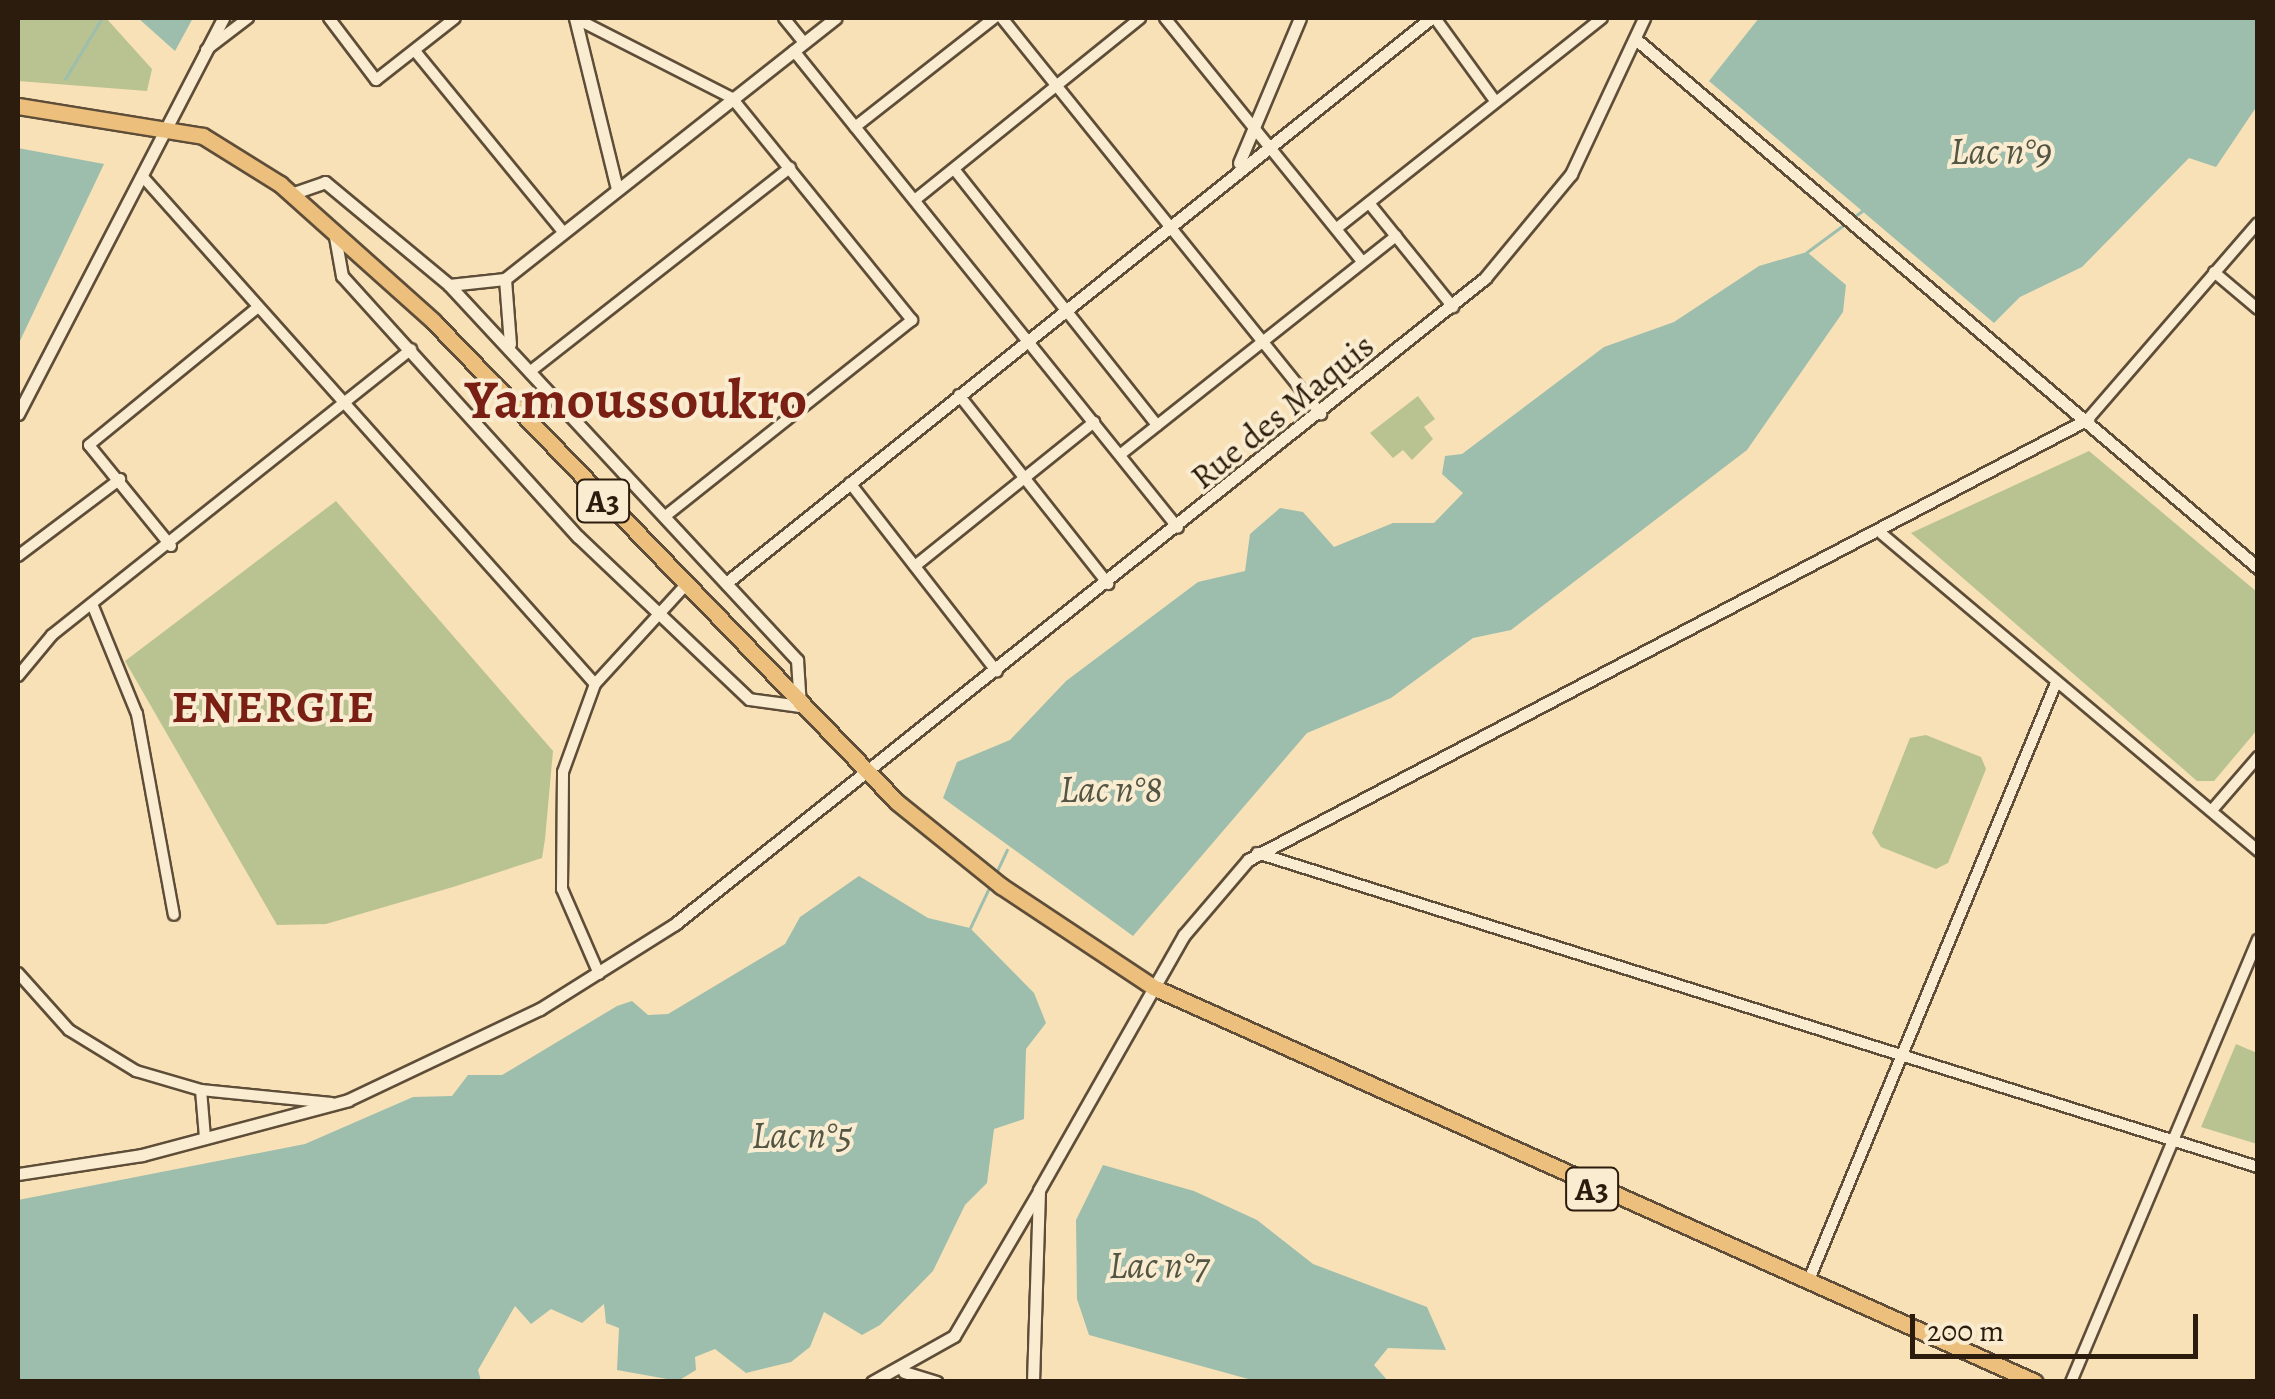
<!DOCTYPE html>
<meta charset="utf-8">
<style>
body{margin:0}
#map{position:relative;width:2275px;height:1399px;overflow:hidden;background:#f8e1b7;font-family:Alegreya,serif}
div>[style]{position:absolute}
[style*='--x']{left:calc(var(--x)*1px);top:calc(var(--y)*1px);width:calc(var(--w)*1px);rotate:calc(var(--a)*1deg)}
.green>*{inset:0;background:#b9c391}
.water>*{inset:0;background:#9dbead}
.stream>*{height:2.5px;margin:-1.25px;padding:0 1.25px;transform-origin:1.25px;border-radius:1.25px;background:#9dbead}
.roads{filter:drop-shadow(2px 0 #5e4d38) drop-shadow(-2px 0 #5e4d38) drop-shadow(0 2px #5e4d38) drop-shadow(0 -2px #5e4d38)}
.minor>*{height:10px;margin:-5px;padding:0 5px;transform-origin:5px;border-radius:5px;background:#faecd0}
.tertiary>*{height:11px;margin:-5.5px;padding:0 5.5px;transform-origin:5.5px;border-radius:5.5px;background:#faecd0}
.trunk>*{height:15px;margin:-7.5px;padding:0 7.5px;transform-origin:7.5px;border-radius:7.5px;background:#ecc07c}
span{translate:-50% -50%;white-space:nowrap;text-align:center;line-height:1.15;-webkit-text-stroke:8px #faecd0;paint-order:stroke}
.shield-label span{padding:2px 8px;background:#faecd0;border:2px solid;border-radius:8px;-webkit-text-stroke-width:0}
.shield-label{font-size:32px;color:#2b1c0d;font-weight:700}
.street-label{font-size:35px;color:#2b1c0d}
.water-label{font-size:38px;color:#535545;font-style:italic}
.district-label{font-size:45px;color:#7a1f14;font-weight:700;letter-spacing:2.5px}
.town-label{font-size:55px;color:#7a1f14;font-weight:700}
.frame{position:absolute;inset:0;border:20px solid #2b1c0d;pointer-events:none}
.scale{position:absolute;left:1910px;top:1314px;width:288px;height:45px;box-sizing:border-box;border:5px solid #2b1c0d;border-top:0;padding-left:12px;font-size:30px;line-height:35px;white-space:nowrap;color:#2b1c0d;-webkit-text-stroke:8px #faecd0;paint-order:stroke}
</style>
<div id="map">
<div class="green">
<i style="clip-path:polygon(18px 18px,106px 18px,152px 69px,147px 91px,18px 81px)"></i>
<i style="clip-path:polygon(1418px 396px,1435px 419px,1424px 427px,1433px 439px,1412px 460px,1403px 450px,1393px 458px,1370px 433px)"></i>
<i style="clip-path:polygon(2089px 451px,2257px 592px,2257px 730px,2214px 781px,2197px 781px,1911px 533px)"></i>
<i style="clip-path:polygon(336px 501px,553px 751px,545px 839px,542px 858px,453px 887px,326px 924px,277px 925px,125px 661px)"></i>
<i style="clip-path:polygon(1926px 735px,1981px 757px,1986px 769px,1948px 863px,1936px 869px,1881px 847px,1872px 833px,1910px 738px)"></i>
<i style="clip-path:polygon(2236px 1044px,2257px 1053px,2257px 1144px,2201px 1127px)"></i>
</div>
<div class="water">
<i style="clip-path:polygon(138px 18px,193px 18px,175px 51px)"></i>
<i style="clip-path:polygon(1759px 18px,2257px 18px,2257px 106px,2216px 167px,2189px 158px,2082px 267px,2020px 297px,1994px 323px,1709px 81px)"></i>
<i style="clip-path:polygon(18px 148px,104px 164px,18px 345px)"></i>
<i style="clip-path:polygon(1807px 252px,1846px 285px,1843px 312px,1747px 450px,1511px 630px,1473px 638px,1391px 698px,1307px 733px,1133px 936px,943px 798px,957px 762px,1010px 740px,1066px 681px,1198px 582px,1245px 571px,1250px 534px,1280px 508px,1303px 512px,1334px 547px,1393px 523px,1434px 523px,1463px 493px,1442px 474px,1445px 456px,1462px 454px,1604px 347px,1674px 322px,1759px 266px)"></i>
<i style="clip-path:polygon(859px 876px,928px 918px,970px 928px,1034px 993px,1046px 1023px,1026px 1049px,1024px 1119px,994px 1129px,987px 1183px,965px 1205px,933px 1271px,880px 1325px,862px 1335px,824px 1312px,810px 1347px,791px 1362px,746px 1373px,715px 1349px,695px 1357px,696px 1370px,678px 1381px,617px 1370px,619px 1328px,606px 1323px,604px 1304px,582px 1323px,551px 1309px,531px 1324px,515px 1306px,478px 1370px,481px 1381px,18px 1381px,18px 1200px,305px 1144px,413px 1097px,452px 1096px,468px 1075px,502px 1075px,617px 1006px,632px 1001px,648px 1015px,668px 1014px,785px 944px,800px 917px)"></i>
<i style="clip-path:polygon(1103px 1165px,1194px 1191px,1257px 1220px,1313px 1264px,1427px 1307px,1446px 1350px,1388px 1348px,1374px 1365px,1388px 1381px,1259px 1382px,1089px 1335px,1077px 1299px,1076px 1220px)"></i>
</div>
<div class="stream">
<i style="--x:65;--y:79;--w:71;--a:-58.8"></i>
<i style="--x:1851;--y:219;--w:14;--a:-36"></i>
<i style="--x:1807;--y:252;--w:47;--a:-36.4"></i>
<i style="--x:997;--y:871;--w:23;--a:-65"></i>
<i style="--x:970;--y:928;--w:44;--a:-64.6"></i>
</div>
<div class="roads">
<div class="minor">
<i style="--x:329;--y:18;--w:78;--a:52.8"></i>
<i style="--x:376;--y:80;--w:100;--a:-38.1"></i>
<i style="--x:575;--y:18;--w:176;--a:27"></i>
<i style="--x:732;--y:98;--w:286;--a:51"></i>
<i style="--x:912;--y:320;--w:315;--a:141.5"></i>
<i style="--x:784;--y:18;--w:32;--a:51"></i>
<i style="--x:1002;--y:18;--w:509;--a:51.15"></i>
<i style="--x:1165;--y:18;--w:313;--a:51"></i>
<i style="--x:1435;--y:18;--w:102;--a:54.1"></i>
<i style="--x:206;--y:50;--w:53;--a:-37.3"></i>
<i style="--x:415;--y:51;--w:234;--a:50.7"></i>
<i style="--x:794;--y:51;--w:612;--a:51.16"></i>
<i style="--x:855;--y:127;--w:177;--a:-38.1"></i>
<i style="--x:954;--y:169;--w:327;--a:51.6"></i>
<i style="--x:143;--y:177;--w:679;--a:48.28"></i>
<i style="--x:916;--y:199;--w:288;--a:-38.9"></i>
<i style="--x:1369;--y:203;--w:134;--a:51.1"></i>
<i style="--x:1337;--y:228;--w:338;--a:-38.4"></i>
<i style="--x:2214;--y:272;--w:57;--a:40.1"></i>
<i style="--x:532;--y:370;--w:328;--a:-38.1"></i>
<i style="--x:959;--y:395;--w:241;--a:51.7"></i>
<i style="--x:2088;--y:419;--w:259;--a:-49.1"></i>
<i style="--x:1121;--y:454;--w:351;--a:-38.4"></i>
<i style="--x:850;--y:483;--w:239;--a:52.1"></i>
<i style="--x:1882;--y:534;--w:492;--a:40.1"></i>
<i style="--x:171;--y:546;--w:130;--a:-129.1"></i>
<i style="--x:89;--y:445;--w:218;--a:-39.2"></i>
<i style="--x:18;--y:556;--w:128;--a:-37"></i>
<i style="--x:915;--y:566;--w:230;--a:-38.8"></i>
<i style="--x:92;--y:604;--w:119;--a:67.8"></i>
<i style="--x:137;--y:714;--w:204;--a:79.6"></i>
<i style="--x:18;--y:676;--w:53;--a:-50.3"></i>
<i style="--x:52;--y:635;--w:459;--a:-38.5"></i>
<i style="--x:2213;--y:809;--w:69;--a:-49.1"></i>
<i style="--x:1257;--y:853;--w:1049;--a:17.42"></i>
<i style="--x:18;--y:973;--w:76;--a:48.2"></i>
<i style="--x:69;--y:1030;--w:79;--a:31.5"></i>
<i style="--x:136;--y:1071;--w:68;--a:16.3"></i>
<i style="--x:201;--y:1090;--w:131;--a:5.7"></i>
<i style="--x:599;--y:974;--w:93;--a:-113.5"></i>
<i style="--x:562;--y:889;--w:117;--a:-89.5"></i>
<i style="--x:563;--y:772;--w:94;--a:-70"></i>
<i style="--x:595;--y:684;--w:132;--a:-47.5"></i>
<i style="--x:201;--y:1090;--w:48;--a:85.2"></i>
<i style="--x:1808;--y:1282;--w:648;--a:-67.51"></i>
<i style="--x:2071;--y:1382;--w:480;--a:-67.1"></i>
</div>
<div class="tertiary">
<i style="--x:575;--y:18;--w:176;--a:76.2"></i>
<i style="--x:1638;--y:41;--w:814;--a:40.36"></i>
<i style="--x:1239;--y:163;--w:157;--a:-67.2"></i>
<i style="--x:291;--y:194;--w:36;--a:-19"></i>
<i style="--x:325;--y:182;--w:161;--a:39.7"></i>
<i style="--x:449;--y:285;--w:512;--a:47.14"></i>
<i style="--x:797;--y:660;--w:46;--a:86.3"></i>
<i style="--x:800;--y:706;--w:51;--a:-172.2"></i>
<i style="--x:749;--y:699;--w:236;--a:-136.5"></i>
<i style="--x:578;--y:537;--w:352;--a:-132.1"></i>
<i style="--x:342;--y:276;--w:46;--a:-100.1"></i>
<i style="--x:505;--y:279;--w:65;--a:85.6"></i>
<i style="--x:449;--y:285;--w:56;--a:-6.1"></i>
<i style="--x:505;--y:279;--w:421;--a:-38.3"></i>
<i style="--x:18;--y:414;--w:446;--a:-62.6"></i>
<i style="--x:726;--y:583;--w:903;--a:-38.71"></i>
<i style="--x:18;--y:1174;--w:125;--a:-8.7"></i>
<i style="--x:142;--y:1155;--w:213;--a:-14.9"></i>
<i style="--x:348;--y:1100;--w:212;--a:-25.4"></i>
<i style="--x:540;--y:1009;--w:160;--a:-32.2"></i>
<i style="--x:675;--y:924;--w:1036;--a:-38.57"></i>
<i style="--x:1485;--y:278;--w:135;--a:-50.4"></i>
<i style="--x:1571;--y:174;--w:172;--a:-64.9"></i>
<i style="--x:904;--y:1372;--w:34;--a:17"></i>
<i style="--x:872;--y:1382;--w:94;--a:-29.3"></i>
<i style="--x:954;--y:1336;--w:166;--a:-59.6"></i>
<i style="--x:1033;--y:1382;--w:192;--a:-88.2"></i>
<i style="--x:1039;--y:1190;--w:293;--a:-60.4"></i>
<i style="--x:1184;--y:935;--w:99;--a:-49.5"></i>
<i style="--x:1248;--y:860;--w:949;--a:-27.7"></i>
</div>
<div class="trunk">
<i style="--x:18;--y:106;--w:187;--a:9.2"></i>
<i style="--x:203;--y:136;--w:91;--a:31.9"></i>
<i style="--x:280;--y:184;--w:205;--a:41.8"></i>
<i style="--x:433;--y:321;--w:668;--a:46.03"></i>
<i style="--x:897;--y:802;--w:134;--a:38.9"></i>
<i style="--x:1001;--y:886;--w:182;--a:33.6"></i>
<i style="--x:1153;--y:987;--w:966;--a:24.13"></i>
</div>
</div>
<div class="shield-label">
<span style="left:603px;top:501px">A3</span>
<span style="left:1592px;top:1189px">A3</span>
</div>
<div class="street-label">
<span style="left:1282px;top:411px;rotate:-39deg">Rue des Maquis</span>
</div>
<div class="water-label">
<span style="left:2001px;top:152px">Lac n°9</span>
<span style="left:1111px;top:790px">Lac n°8</span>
<span style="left:802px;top:1136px">Lac n°5</span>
<span style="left:1159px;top:1266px">Lac n°7</span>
</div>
<div class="district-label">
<span style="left:274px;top:708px">ENERGIE</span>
</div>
<div class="town-label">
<span style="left:636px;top:400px">Yamoussoukro</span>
</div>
<div class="frame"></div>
<div class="scale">200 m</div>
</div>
